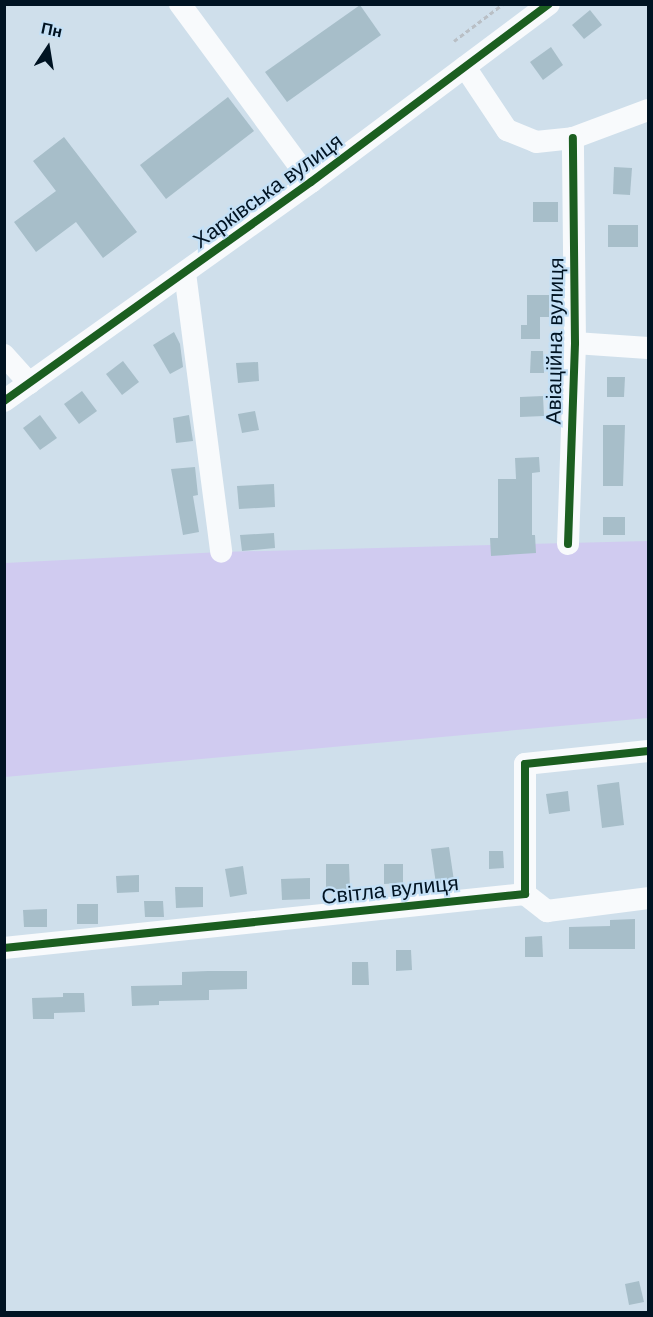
<!DOCTYPE html>
<meta charset="utf-8">
<style>
body{margin:0}
#map{position:relative;width:653px;height:1317px;overflow:hidden;background:#cfdfeb;font-family:"DM Sans",sans-serif}
div>[style]{position:absolute}
[style*='--x']{left:calc(var(--x)*1px);top:calc(var(--y)*1px);width:calc(var(--w)*1px);rotate:calc(var(--a)*1deg)}
.green>*{inset:0;background:#d0cbf0}
.building>*{inset:0;background:#a7bec9}
.path>*{height:3px;margin-top:-1.5px;transform-origin:0;background:repeating-linear-gradient(90deg,#b9bfc5 0 4.5px,transparent 0 7.5px)}
.minor>*{height:22px;margin:-11px;padding:0 11px;transform-origin:11px;border-radius:11px;background:#f8fafc}
.cycleway>*{height:8px;margin:-4px;padding:0 4px;transform-origin:4px;border-radius:4px;background:#1b5e20}
span{translate:-50% -50%;white-space:nowrap;text-align:center;line-height:1.15;-webkit-text-stroke:4.5px #c4e0f6;paint-order:stroke}
.street-label{font-size:21px;color:#001322}
.frame{position:absolute;inset:0;border:6px solid #001322;pointer-events:none}
.north{position:absolute;left:18px;top:18px;width:60px;height:60px;-webkit-text-stroke:4px #c4e0f6;paint-order:stroke;rotate:12deg;font-size:16px;font-weight:700;line-height:24px;text-align:center;color:#001322}
.north::after{content:'';display:block;margin:auto;width:21px;height:27px;background:#001322;clip-path:polygon(50% 0,100% 100%,50% 72%,0 100%)}
</style>
<div id="map">
<div class="green">
<i style="clip-path:polygon(648px 541px,648px 718px,5px 777px,5px 563px,221px 552px)"></i>
</div>
<div class="building">
<i style="clip-path:polygon(360px 5px,381px 35px,287px 102px,265px 72px)"></i>
<i style="clip-path:polygon(590px 10px,602px 25px,584px 39px,572px 25px)"></i>
<i style="clip-path:polygon(551px 47px,563px 65px,543px 80px,530px 62px)"></i>
<i style="clip-path:polygon(228px 97px,254px 131px,166px 199px,140px 165px)"></i>
<i style="clip-path:polygon(64px 137px,137px 232px,103px 258px,76px 222px,36px 252px,14px 222px,56px 191px,33px 161px)"></i>
<i style="clip-path:polygon(614px 167px,632px 168px,630px 195px,613px 194px)"></i>
<i style="clip-path:polygon(533px 202px,558px 202px,558px 222px,533px 222px)"></i>
<i style="clip-path:polygon(608px 225px,638px 225px,638px 247px,608px 247px)"></i>
<i style="clip-path:polygon(527px 295px,549px 295px,549px 317px,540px 317px,540px 339px,521px 339px,521px 325px,527px 325px)"></i>
<i style="clip-path:polygon(174px 332px,180px 344px,183px 367px,170px 374px,153px 345px)"></i>
<i style="clip-path:polygon(531px 351px,543px 351px,544px 373px,530px 373px)"></i>
<i style="clip-path:polygon(123px 361px,139px 382px,122px 395px,106px 374px)"></i>
<i style="clip-path:polygon(258px 362px,259px 381px,238px 383px,236px 363px)"></i>
<i style="clip-path:polygon(607px 377px,625px 377px,624px 397px,607px 397px)"></i>
<i style="clip-path:polygon(82px 391px,97px 411px,79px 424px,64px 404px)"></i>
<i style="clip-path:polygon(543px 396px,544px 416px,520px 417px,520px 397px)"></i>
<i style="clip-path:polygon(255px 411px,259px 430px,242px 433px,238px 414px)"></i>
<i style="clip-path:polygon(40px 415px,57px 438px,40px 450px,23px 428px)"></i>
<i style="clip-path:polygon(189px 415px,193px 441px,176px 443px,173px 418px)"></i>
<i style="clip-path:polygon(603px 425px,625px 425px,623px 486px,603px 486px)"></i>
<i style="clip-path:polygon(539px 457px,540px 472px,532px 473px,532px 535px,535px 535px,536px 553px,491px 556px,490px 538px,498px 538px,498px 479px,516px 479px,515px 458px)"></i>
<i style="clip-path:polygon(195px 467px,198px 495px,193px 496px,199px 532px,183px 535px,171px 469px)"></i>
<i style="clip-path:polygon(274px 484px,275px 507px,239px 509px,237px 486px)"></i>
<i style="clip-path:polygon(603px 517px,625px 517px,625px 535px,603px 535px)"></i>
<i style="clip-path:polygon(274px 533px,275px 548px,242px 551px,240px 535px)"></i>
<i style="clip-path:polygon(619px 782px,624px 825px,602px 828px,597px 785px)"></i>
<i style="clip-path:polygon(568px 791px,570px 811px,549px 814px,546px 794px)"></i>
<i style="clip-path:polygon(449px 847px,454px 881px,436px 884px,431px 849px)"></i>
<i style="clip-path:polygon(489px 851px,503px 851px,504px 868px,489px 869px)"></i>
<i style="clip-path:polygon(326px 864px,349px 864px,350px 890px,326px 890px)"></i>
<i style="clip-path:polygon(384px 864px,403px 864px,403px 883px,384px 884px)"></i>
<i style="clip-path:polygon(243px 866px,247px 894px,230px 897px,225px 869px)"></i>
<i style="clip-path:polygon(139px 875px,139px 892px,117px 893px,116px 876px)"></i>
<i style="clip-path:polygon(310px 878px,310px 899px,282px 900px,281px 879px)"></i>
<i style="clip-path:polygon(175px 887px,203px 887px,203px 907px,176px 908px)"></i>
<i style="clip-path:polygon(144px 901px,163px 901px,164px 917px,145px 917px)"></i>
<i style="clip-path:polygon(77px 904px,98px 904px,98px 924px,77px 924px)"></i>
<i style="clip-path:polygon(47px 909px,47px 927px,24px 927px,23px 910px)"></i>
<i style="clip-path:polygon(635px 919px,635px 949px,569px 949px,569px 927px,610px 926px,610px 920px)"></i>
<i style="clip-path:polygon(542px 936px,543px 957px,525px 957px,525px 937px)"></i>
<i style="clip-path:polygon(396px 950px,411px 950px,412px 970px,396px 971px)"></i>
<i style="clip-path:polygon(352px 962px,368px 962px,369px 985px,352px 985px)"></i>
<i style="clip-path:polygon(208px 971px,247px 971px,247px 989px,209px 990px,209px 1000px,159px 1001px,159px 1005px,132px 1006px,131px 986px,182px 985px,182px 972px)"></i>
<i style="clip-path:polygon(63px 993px,84px 993px,85px 1012px,54px 1013px,54px 1019px,33px 1019px,32px 998px,63px 997px)"></i>
<i style="clip-path:polygon(639px 1281px,644px 1302px,629px 1305px,625px 1284px)"></i>
</div>
<div class="path">
<i style="--x:454;--y:41;--w:61;--a:-37.1"></i>
</div>
<div class="minor">
<i style="--x:180;--y:4;--w:221;--a:53.6"></i>
<i style="--x:465;--y:67;--w:76;--a:56.3"></i>
<i style="--x:507;--y:130;--w:31;--a:22"></i>
<i style="--x:536;--y:142;--w:37;--a:-6"></i>
<i style="--x:573;--y:138;--w:80;--a:-20.5"></i>
<i style="--x:185;--y:273;--w:281;--a:82.6"></i>
<i style="--x:575;--y:343;--w:73;--a:3.9"></i>
<i style="--x:4;--y:355;--w:38;--a:48"></i>
<i style="--x:4;--y:401;--w:377;--a:-35.5"></i>
<i style="--x:311;--y:182;--w:297;--a:-36.8"></i>
<i style="--x:568;--y:544;--w:201;--a:-88"></i>
<i style="--x:575;--y:343;--w:205;--a:-90.6"></i>
<i style="--x:525;--y:894;--w:28;--a:38"></i>
<i style="--x:547;--y:911;--w:102;--a:-7.3"></i>
<i style="--x:4;--y:948;--w:524;--a:-5.92"></i>
<i style="--x:525;--y:894;--w:130;--a:-90"></i>
<i style="--x:525;--y:764;--w:124;--a:-6"></i>
</div>
<div class="cycleway">
<i style="--x:4;--y:401;--w:377;--a:-35.5"></i>
<i style="--x:311;--y:182;--w:297;--a:-36.8"></i>
<i style="--x:568;--y:544;--w:201;--a:-88"></i>
<i style="--x:575;--y:343;--w:205;--a:-90.6"></i>
<i style="--x:4;--y:948;--w:524;--a:-5.92"></i>
<i style="--x:525;--y:894;--w:130;--a:-90"></i>
<i style="--x:525;--y:764;--w:124;--a:-6"></i>
</div>
<div class="street-label">
<span style="left:268px;top:191px;rotate:-36deg">Харківська вулиця</span>
<span style="left:555px;top:341px;rotate:-89deg">Авіаційна вулиця</span>
<span style="left:390px;top:890px;rotate:-6deg">Світла вулиця</span>
</div>
<div class="frame"></div>
<div class="north">Пн</div>
</div>
